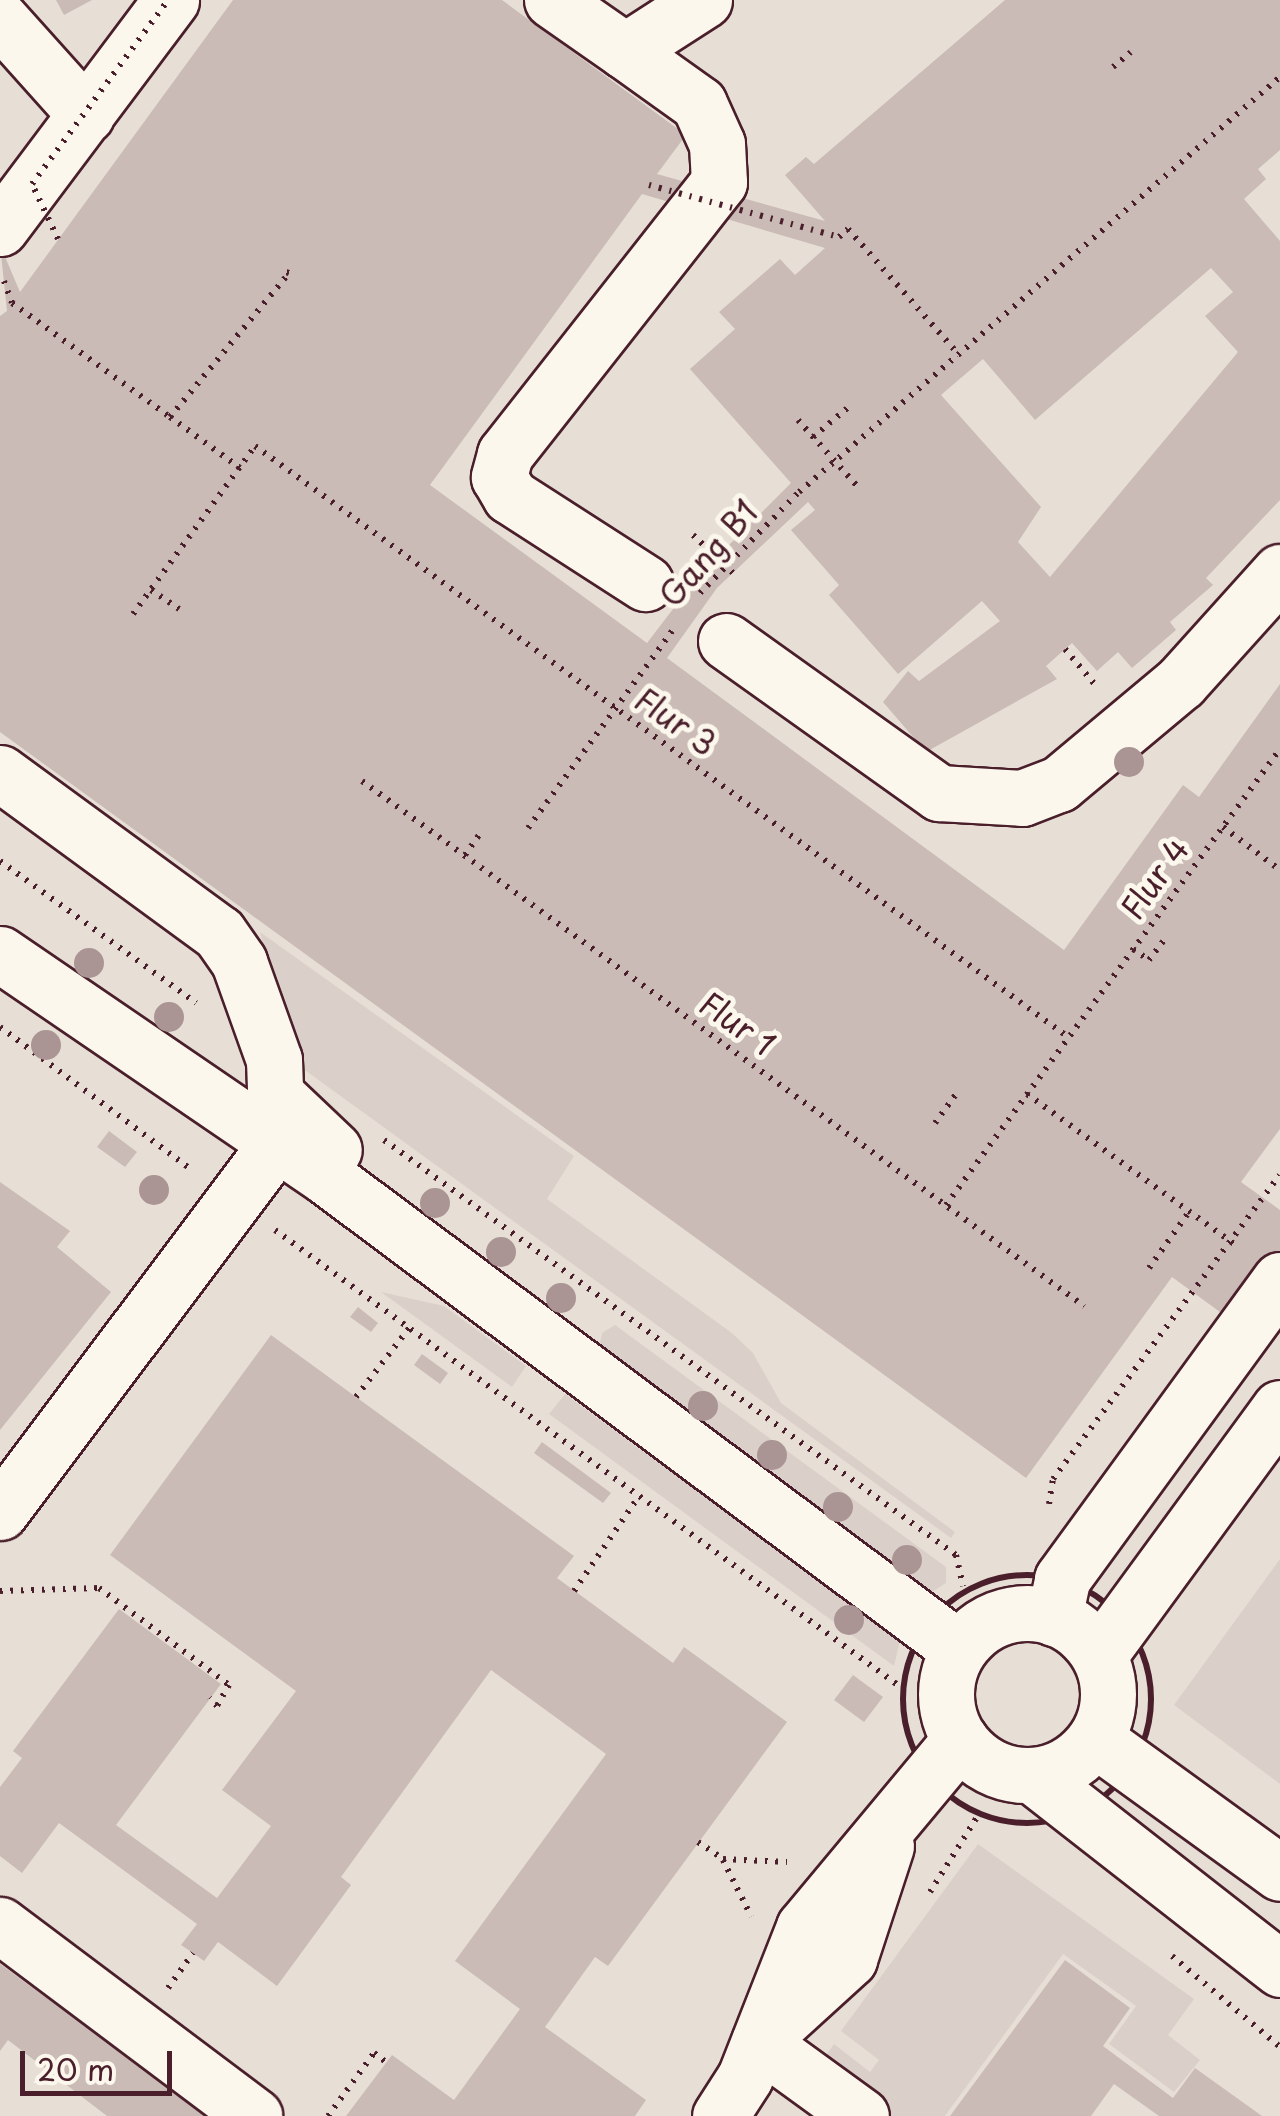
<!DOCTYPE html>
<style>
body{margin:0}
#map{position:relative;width:1280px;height:2116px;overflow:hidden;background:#f4eee4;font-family:"Playpen Sans",sans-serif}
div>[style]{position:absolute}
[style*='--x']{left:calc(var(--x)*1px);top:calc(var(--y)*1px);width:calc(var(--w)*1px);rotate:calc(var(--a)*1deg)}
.built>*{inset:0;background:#e7dfd6}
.green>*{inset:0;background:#dbd0c9}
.building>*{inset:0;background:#cabbb6}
.path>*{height:6px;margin-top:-3px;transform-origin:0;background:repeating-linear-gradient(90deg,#4a1f2b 0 2.5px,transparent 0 10.5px)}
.path>.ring{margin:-3px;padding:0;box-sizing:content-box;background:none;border:6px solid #4a1f2b;border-radius:50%}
.roads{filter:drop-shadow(2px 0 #4a1f2b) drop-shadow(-2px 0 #4a1f2b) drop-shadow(0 2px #4a1f2b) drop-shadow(0 -2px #4a1f2b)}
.minor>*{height:55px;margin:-27.5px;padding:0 27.5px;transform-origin:27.5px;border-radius:27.5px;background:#fbf7ec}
.minor>.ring{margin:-27.5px;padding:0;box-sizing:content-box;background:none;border:55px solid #fbf7ec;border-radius:50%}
.path-bridge>*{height:6px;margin-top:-3px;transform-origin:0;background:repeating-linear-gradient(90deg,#4a1f2b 0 2.5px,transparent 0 10.5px)}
.trees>*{width:30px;height:30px;margin:-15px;border-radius:50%;background:#aa9494}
span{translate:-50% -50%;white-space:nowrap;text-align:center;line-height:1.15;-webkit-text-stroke:10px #fbf7ec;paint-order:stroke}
.street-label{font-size:32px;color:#4a1f2b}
.scale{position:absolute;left:20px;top:2051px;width:152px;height:45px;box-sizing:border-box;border:5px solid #4a1f2b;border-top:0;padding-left:12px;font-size:30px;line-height:35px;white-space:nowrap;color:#4a1f2b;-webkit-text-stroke:8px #fbf7ec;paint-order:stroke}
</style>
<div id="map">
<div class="built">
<i style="clip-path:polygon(0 0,1280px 0,1280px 2116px,0 2116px)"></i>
</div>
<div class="green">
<i style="clip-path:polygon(260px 932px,574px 1156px,547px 1199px,732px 1333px,753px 1353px,781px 1403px,955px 1532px,951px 1538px,295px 1063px)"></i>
<i style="clip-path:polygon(381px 1292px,444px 1306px,526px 1366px,512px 1387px)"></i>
<i style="clip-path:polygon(615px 1325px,946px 1567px,946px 1583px,932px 1592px,599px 1348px,602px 1333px)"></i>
<i style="clip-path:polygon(565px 1394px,900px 1640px,894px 1666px,549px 1414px)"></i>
<i style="clip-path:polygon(1280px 1559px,1280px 1784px,1174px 1705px)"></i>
<i style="clip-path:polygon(978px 1844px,1194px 1999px,1168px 2035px,1200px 2060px,1174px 2092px,1109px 2044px,1136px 2006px,1063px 1954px,945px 2116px,887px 2116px,818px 2066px,834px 2044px,870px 2072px,879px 2060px,841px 2031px)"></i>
</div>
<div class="building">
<i style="clip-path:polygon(56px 0,92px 0,64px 15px)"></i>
<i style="clip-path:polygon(evenodd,233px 0,502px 0,686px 135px,657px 174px,825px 221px,785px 175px,806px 157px,814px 164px,1005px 0,1280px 0,1280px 150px,1258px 169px,1266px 179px,1244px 199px,1280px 241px,1280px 500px,1206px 578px,1213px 585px,1170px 622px,1176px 630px,1132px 668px,1118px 652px,1097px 671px,1072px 643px,1046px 666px,1057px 679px,926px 752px,883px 702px,908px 671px,919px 681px,1000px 621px,982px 601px,898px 674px,829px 595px,839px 585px,791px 530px,815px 510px,808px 502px,717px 588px,667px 658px,1064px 950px,1183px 785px,1199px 797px,1280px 684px,1280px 1129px,1241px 1182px,1280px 1210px,1280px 1285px,1246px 1331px,1172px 1277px,1026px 1478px,0 732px,0 316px,7px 311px,0 245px,20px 292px,233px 0,642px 194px,825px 248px,795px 275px,780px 259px,719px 312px,735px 329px,690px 369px,791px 483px,699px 575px,647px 643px,430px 485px,642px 194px,233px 0,1211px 268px,1233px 292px,1205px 316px,1238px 352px,1050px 577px,1018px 542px,1041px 507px,941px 395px,983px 359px,1035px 420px,1211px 268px)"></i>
<i style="clip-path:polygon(109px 1131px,137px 1152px,125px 1167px,97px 1147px)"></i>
<i style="clip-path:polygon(0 1182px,70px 1231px,57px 1247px,111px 1292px,0 1430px)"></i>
<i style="clip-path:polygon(358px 1307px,378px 1323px,371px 1332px,350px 1317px)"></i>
<i style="clip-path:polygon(271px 1335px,574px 1556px,557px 1578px,673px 1663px,684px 1647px,787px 1722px,608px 1966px,595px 1957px,545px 2027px,646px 2100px,635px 2116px,346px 2116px,392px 2055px,454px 2100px,520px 2009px,455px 1961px,606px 1754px,491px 1670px,341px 1877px,351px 1885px,277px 1986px,218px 1942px,204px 1961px,193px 1953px,181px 1945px,197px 1924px,59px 1823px,22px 1873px,0 1856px,0 1787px,22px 1758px,13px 1751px,119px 1609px,221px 1684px,116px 1825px,217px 1898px,271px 1826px,222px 1790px,296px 1691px,110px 1555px)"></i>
<i style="clip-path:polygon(422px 1354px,448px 1373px,440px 1384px,414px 1365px)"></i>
<i style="clip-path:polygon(542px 1442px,611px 1493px,603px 1503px,534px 1453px)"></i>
<i style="clip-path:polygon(853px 1675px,883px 1697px,864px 1722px,834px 1700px)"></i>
<i style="clip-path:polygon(1065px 1960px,1130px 2008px,1103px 2046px,1173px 2098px,1195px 2068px,1262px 2116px,1159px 2116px,1114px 2084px,1091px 2116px,950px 2116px)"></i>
<i style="clip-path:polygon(0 1964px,208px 2116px,107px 2116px,8px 2040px,0 2051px)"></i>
</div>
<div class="path">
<i style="--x:1113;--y:67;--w:23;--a:-40"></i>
<i style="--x:839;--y:237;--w:12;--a:-42"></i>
<i style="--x:848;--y:229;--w:168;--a:48.6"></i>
<i style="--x:4;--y:281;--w:23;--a:70"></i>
<i style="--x:12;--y:303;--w:195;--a:35.8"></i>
<i style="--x:798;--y:420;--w:89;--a:48.2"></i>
<i style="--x:813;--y:437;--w:50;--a:-40.1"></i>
<i style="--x:240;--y:468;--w:87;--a:-143.9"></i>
<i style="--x:170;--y:417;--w:187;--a:-50.4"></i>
<i style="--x:289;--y:273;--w:7;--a:-164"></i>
<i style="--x:693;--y:535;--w:55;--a:43.5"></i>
<i style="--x:151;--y:590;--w:34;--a:34"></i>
<i style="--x:700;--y:593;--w:141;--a:-45.6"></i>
<i style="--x:799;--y:492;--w:635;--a:-40.79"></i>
<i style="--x:133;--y:614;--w:208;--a:-54"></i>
<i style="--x:255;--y:446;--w:1005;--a:36.01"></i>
<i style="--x:1065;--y:649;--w:50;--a:49.9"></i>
<i style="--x:362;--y:781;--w:893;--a:36.02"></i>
<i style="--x:1223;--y:827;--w:71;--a:37"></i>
<i style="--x:528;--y:828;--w:244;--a:-53.8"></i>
<i style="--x:465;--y:855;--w:28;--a:-55"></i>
<i style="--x:0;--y:861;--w:242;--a:35.9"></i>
<i style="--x:1133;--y:949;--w:19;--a:35"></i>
<i style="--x:1149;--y:960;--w:26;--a:-53"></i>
<i style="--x:0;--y:1027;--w:239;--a:36.7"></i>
<i style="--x:1027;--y:1094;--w:256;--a:35.9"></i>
<i style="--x:935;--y:1123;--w:39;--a:-54"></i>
<i style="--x:384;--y:1140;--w:707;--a:35.96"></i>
<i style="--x:956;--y:1555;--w:32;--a:77"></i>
<i style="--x:946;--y:1205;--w:565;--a:-53.78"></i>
<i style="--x:275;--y:1230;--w:776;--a:36.15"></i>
<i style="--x:1149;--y:1268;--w:69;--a:-54.5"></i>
<i style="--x:356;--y:1397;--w:88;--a:-52.4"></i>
<i style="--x:1049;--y:1504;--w:25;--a:-81"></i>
<i style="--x:1053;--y:1479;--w:379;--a:-53.3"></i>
<i class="ring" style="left:903px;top:1575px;width:242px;height:242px"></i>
<i style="--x:0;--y:1591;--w:99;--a:-1.7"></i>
<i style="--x:99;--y:1588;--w:162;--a:36.7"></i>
<i style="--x:229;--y:1685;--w:24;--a:120"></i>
<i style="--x:217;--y:1706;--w:11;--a:-131"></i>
<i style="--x:574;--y:1591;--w:115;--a:-55.6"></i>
<i style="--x:698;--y:1842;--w:30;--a:34"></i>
<i style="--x:723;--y:1859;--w:64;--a:2.7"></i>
<i style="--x:723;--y:1860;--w:63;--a:63.4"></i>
<i style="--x:930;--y:1892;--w:92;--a:-57.9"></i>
<i style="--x:1172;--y:1956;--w:141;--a:40.1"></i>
<i style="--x:168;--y:1988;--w:43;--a:-54.5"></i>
<i style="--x:328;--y:2116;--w:78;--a:-53.9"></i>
<i style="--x:374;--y:2053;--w:15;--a:37"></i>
</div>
<div class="roads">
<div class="minor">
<i style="--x:552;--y:0;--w:89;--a:34.9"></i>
<i style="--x:625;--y:51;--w:94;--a:-32.8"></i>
<i style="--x:0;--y:19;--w:129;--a:48.1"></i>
<i style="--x:625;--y:51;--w:91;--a:35.6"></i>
<i style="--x:699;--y:104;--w:44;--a:65.8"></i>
<i style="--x:717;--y:144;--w:38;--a:87"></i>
<i style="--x:719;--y:182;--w:346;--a:128.2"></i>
<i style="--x:505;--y:454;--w:24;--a:105"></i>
<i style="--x:499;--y:477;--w:22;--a:60"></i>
<i style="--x:510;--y:496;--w:161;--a:32.8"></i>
<i style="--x:0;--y:228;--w:285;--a:-53.1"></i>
<i style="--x:726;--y:641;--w:262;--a:35.5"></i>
<i style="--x:939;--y:793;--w:83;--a:3.4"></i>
<i style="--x:1022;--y:798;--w:40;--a:-21"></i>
<i style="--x:1059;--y:784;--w:159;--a:-39.9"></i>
<i style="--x:1181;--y:682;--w:148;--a:-48"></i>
<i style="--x:0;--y:773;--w:271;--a:36.2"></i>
<i style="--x:219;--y:933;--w:35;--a:55"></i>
<i style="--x:239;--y:962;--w:104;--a:70.3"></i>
<i style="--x:274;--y:1060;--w:34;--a:88"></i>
<i style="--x:275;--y:1094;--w:81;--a:43.5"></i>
<i style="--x:0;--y:954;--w:397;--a:34.3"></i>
<i style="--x:328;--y:1178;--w:787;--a:36.74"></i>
<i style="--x:0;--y:1512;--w:460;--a:-53.1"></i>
<i class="ring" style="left:946px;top:1613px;width:107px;height:107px"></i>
<i style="--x:1054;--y:1618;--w:40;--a:-78"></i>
<i style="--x:1062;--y:1579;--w:370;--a:-53.9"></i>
<i style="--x:1099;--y:1655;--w:306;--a:-53.8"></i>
<i style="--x:1095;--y:1739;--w:228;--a:35.9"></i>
<i style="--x:1032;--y:1775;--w:315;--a:38"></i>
<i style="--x:0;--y:1925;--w:318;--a:36.9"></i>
<i style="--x:768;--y:2033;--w:110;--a:-42.4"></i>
<i style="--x:849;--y:1959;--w:119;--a:-71.9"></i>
<i style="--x:759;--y:2042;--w:126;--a:36"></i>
<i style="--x:720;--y:2116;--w:46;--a:-57.3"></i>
<i style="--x:745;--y:2077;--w:161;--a:-68.5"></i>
<i style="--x:804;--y:1927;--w:244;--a:-50.2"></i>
</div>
</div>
<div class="path-bridge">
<i style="--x:649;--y:185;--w:197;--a:15.3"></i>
<i style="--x:58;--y:239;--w:61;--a:-115.3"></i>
<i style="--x:32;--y:184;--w:229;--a:-53.5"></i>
</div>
<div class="trees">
<i style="left:1129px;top:762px"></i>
<i style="left:89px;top:963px"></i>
<i style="left:169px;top:1017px"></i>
<i style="left:46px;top:1045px"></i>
<i style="left:154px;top:1190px"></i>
<i style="left:435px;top:1203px"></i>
<i style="left:501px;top:1252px"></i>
<i style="left:561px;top:1298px"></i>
<i style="left:703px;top:1406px"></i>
<i style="left:772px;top:1455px"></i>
<i style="left:838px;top:1507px"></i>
<i style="left:907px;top:1560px"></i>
<i style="left:849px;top:1620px"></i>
</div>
<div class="street-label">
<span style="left:708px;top:553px;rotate:-48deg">Gang B1</span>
<span style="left:676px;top:721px;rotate:36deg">Flur 3</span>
<span style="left:1154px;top:878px;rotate:-54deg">Flur 4</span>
<span style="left:738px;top:1023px;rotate:36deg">Flur 1</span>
</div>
<div class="scale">20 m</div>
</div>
